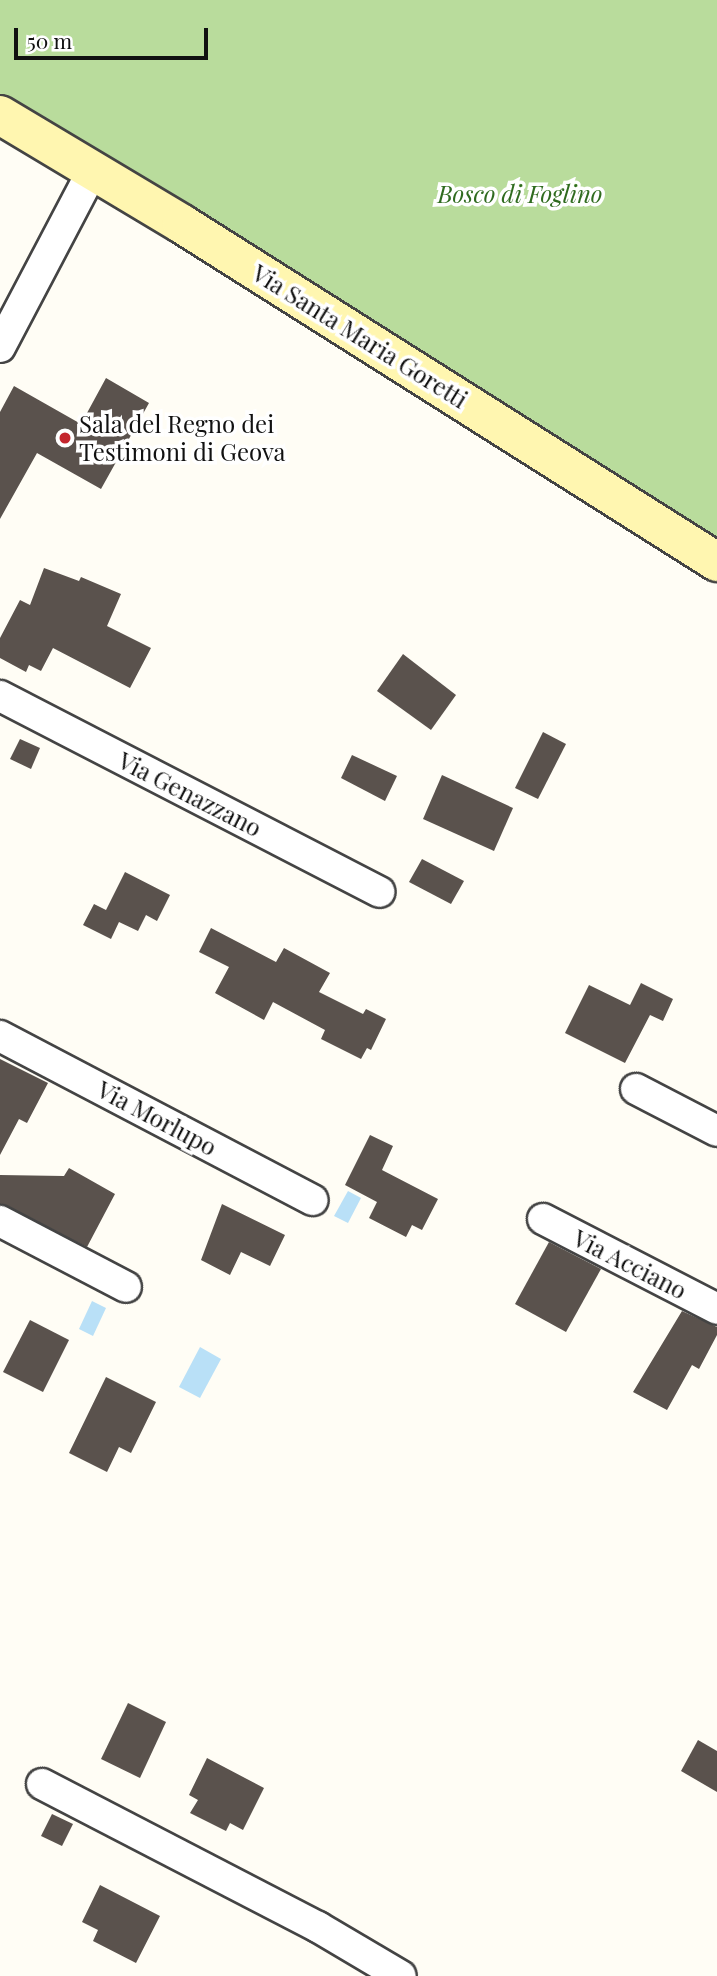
<!DOCTYPE html>
<style>
body{margin:0}
#map{position:relative;width:717px;height:1976px;overflow:hidden;background:#fffdf5;font-family:"Playfair Display",serif}
div>[style]{position:absolute}
[style*='--x']{left:calc(var(--x)*1px);top:calc(var(--y)*1px);width:calc(var(--w)*1px);rotate:calc(var(--a)*1deg)}
.forest>*{inset:0;background:#b9dc9c}
.water>*{inset:0;background:#b9e0f7}
.building>*{inset:0;background:#5a524d}
.roads{filter:drop-shadow(2px 0 #444) drop-shadow(-2px 0 #444) drop-shadow(0 2px #444) drop-shadow(0 -2px #444)}
.minor>*{height:30px;margin:-15px;padding:0 15px;transform-origin:15px;border-radius:15px;background:#fff}
.secondary>*{height:38px;margin:-19px;padding:0 19px;transform-origin:19px;border-radius:19px;background:#fff6b0}
.dots>*{width:19px;height:19px;translate:-50% -50%;box-sizing:border-box;border:4px solid #fff;border-radius:50%}
span{translate:-50% -50%;white-space:nowrap;text-align:center;line-height:1.15;-webkit-text-stroke:7px #fff;paint-order:stroke}
.park-label{font-size:24px;color:#2f6b1f;font-style:italic}
.street-label{font-size:24px;color:#111}
.poi-label{font-size:24px;color:#111}
.left{translate:0 -50%;text-align:left}
.scale{position:absolute;left:14px;top:28px;width:194px;height:32px;box-sizing:border-box;border:4px solid #111;border-top:0;padding-left:9px;font-size:21px;line-height:24px;white-space:nowrap;color:#111;-webkit-text-stroke:5px #fff;paint-order:stroke}
</style>
<div id="map">
<div class="forest">
<i style="clip-path:polygon(0 0,717px 0,717px 541px,0 106px)"></i>
</div>
<div class="water">
<i style="clip-path:polygon(348px 1191px,361px 1198px,348px 1223px,334px 1216px)"></i>
<i style="clip-path:polygon(92px 1301px,106px 1308px,93px 1336px,79px 1329px)"></i>
<i style="clip-path:polygon(200px 1347px,221px 1359px,200px 1398px,179px 1387px)"></i>
</div>
<div class="building">
<i style="clip-path:polygon(106px 378px,149px 403px,101px 489px,37px 453px,0 519px,0 412px,14px 386px,81px 424px)"></i>
<i style="clip-path:polygon(44px 568px,79px 581px,81px 577px,121px 594px,107px 626px,151px 648px,130px 688px,53px 648px,41px 671px,29px 665px,26px 672px,0 658px,0 638px,20px 600px,30px 605px)"></i>
<i style="clip-path:polygon(403px 654px,456px 695px,431px 730px,377px 691px)"></i>
<i style="clip-path:polygon(543px 732px,566px 744px,538px 799px,515px 788px)"></i>
<i style="clip-path:polygon(20px 739px,40px 748px,31px 769px,10px 759px)"></i>
<i style="clip-path:polygon(352px 755px,397px 776px,385px 801px,341px 778px)"></i>
<i style="clip-path:polygon(442px 775px,513px 808px,494px 851px,423px 819px)"></i>
<i style="clip-path:polygon(422px 859px,464px 881px,451px 904px,409px 882px)"></i>
<i style="clip-path:polygon(125px 872px,170px 895px,157px 921px,146px 915px,138px 931px,119px 922px,111px 939px,83px 925px,94px 904px,106px 910px)"></i>
<i style="clip-path:polygon(211px 928px,276px 962px,284px 948px,330px 973px,319px 992px,363px 1014px,366px 1009px,386px 1019px,371px 1050px,367px 1048px,361px 1059px,321px 1039px,325px 1030px,273px 1002px,264px 1020px,215px 993px,229px 967px,199px 952px)"></i>
<i style="clip-path:polygon(641px 983px,673px 999px,663px 1021px,650px 1015px,625px 1063px,565px 1033px,589px 985px,630px 1005px)"></i>
<i style="clip-path:polygon(0 1059px,48px 1083px,27px 1123px,19px 1119px,0 1155px)"></i>
<i style="clip-path:polygon(370px 1135px,393px 1146px,382px 1170px,438px 1199px,422px 1230px,412px 1225px,406px 1237px,369px 1218px,377px 1202px,345px 1185px)"></i>
<i style="clip-path:polygon(69px 1168px,115px 1194px,87px 1247px,0 1204px,0 1175px,64px 1176px)"></i>
<i style="clip-path:polygon(222px 1204px,285px 1235px,270px 1266px,241px 1252px,230px 1275px,201px 1260px)"></i>
<i style="clip-path:polygon(549px 1242px,601px 1269px,566px 1332px,515px 1304px)"></i>
<i style="clip-path:polygon(682px 1311px,717px 1327px,717px 1335px,699px 1369px,692px 1365px,667px 1410px,633px 1392px)"></i>
<i style="clip-path:polygon(30px 1320px,69px 1340px,43px 1392px,3px 1372px)"></i>
<i style="clip-path:polygon(106px 1377px,156px 1402px,131px 1453px,119px 1447px,107px 1472px,69px 1453px)"></i>
<i style="clip-path:polygon(128px 1703px,166px 1722px,140px 1778px,101px 1759px)"></i>
<i style="clip-path:polygon(698px 1740px,717px 1751px,717px 1792px,681px 1771px)"></i>
<i style="clip-path:polygon(207px 1758px,264px 1788px,243px 1830px,230px 1823px,226px 1831px,190px 1813px,198px 1800px,189px 1795px)"></i>
<i style="clip-path:polygon(52px 1814px,73px 1824px,62px 1846px,41px 1836px)"></i>
<i style="clip-path:polygon(100px 1885px,160px 1916px,136px 1963px,93px 1941px,98px 1930px,82px 1922px)"></i>
</div>
<div class="roads">
<div class="minor">
<i style="--x:0;--y:347;--w:200;--a:-62.3"></i>
<i style="--x:0;--y:696;--w:427;--a:27.3"></i>
<i style="--x:0;--y:1036;--w:353;--a:27.7"></i>
<i style="--x:636;--y:1089;--w:91;--a:27.4"></i>
<i style="--x:543;--y:1219;--w:196;--a:27.3"></i>
<i style="--x:0;--y:1221;--w:142;--a:27.6"></i>
<i style="--x:42;--y:1784;--w:311;--a:27.4"></i>
<i style="--x:318;--y:1927;--w:96;--a:30.6"></i>
</div>
<div class="secondary">
<i style="--x:0;--y:115;--w:212;--a:30.9"></i>
<i style="--x:182;--y:224;--w:633;--a:32.28"></i>
</div>
</div>
<div class="dots">
<i style="left:65px;top:438px;background:#c4262e"></i>
</div>
<div class="park-label">
<span style="left:520px;top:194px">Bosco di Foglino</span>
</div>
<div class="street-label">
<span style="left:360px;top:336px;rotate:32deg">Via Santa Maria Goretti</span>
<span style="left:190px;top:794px;rotate:27deg">Via Genazzano</span>
<span style="left:157px;top:1118px;rotate:28deg">Via Morlupo</span>
<span style="left:630px;top:1264px;rotate:27deg">Via Acciano</span>
</div>
<div class="poi-label">
<span class="left" style="left:79px;top:438px">Sala del Regno dei<br>Testimoni di Geova</span>
</div>
<div class="scale">50 m</div>
</div>
